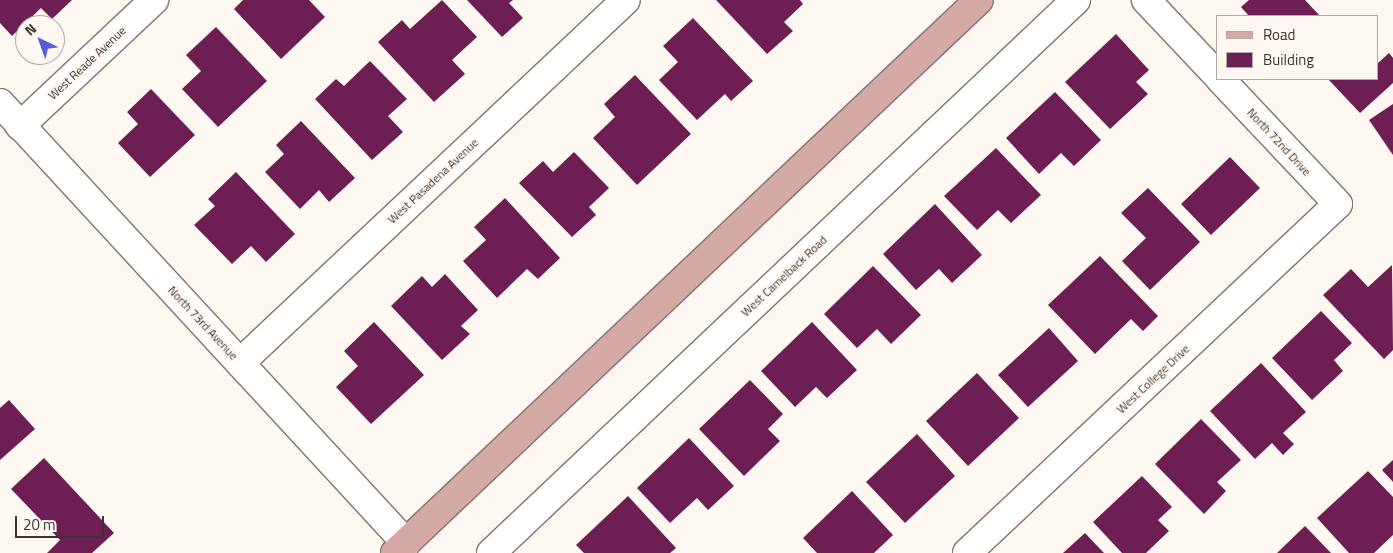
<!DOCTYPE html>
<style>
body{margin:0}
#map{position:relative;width:1393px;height:553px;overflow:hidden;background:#fff7f1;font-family:"Titillium Web",sans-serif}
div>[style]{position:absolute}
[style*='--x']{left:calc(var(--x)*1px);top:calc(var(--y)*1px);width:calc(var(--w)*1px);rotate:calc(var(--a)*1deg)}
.building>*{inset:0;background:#6d1f53}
.roads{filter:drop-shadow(1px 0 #81766e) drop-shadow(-1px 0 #81766e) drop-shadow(0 1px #81766e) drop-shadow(0 -1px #81766e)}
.minor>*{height:28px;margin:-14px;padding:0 14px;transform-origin:14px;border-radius:14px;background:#fff}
.primary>*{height:28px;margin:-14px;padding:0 14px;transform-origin:14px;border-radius:14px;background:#d5a9a6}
span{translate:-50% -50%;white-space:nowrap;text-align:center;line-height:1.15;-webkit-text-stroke:5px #fff7f1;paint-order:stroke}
.street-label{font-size:12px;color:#3a3531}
.legend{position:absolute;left:1216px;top:15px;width:162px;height:65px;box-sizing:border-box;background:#fff7f1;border:1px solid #b0a9a4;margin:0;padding:6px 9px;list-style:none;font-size:15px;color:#3a3531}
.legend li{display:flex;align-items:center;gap:10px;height:25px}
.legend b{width:25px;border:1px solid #b0a9a4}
.north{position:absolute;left:15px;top:15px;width:50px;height:50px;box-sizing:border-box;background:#fff7f1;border:1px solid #b0a9a4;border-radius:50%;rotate:318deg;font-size:14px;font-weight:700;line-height:20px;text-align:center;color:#3a3531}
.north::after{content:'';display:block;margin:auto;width:18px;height:22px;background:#545ed5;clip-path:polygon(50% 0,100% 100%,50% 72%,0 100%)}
.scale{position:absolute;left:15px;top:516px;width:89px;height:22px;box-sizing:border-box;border:2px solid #3a3531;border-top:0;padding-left:6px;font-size:15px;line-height:18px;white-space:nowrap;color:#3a3531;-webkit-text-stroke:4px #fff7f1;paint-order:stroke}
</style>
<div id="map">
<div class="building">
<i style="clip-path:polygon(0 0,72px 0,52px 19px,41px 8px,12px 36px,0 23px)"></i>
<i style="clip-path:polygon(243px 0,309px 0,325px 17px,281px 59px,234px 9px)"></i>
<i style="clip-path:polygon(442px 0,477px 37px,452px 60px,465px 74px,434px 102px,378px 42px,402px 20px,410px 29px)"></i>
<i style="clip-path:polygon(467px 0,513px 0,509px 3px,523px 18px,502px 37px)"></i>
<i style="clip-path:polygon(716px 0,800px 0,803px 4px,784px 22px,793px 31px,767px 54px)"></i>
<i style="clip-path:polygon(1249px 0,1305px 0,1320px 16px,1249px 16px,1241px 7px)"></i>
<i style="clip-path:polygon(693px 18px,753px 81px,731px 101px,725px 94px,697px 120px,659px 80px,678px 62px,663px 46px)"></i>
<i style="clip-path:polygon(216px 27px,267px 81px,218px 127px,182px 89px,201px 71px,186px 55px)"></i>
<i style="clip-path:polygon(1116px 34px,1149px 70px,1136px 82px,1148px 94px,1110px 129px,1065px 82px)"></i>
<i style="clip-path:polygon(1389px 53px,1393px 58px,1393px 83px,1360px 113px,1328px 79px,1377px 79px,1377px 61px,1378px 63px)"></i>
<i style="clip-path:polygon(370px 61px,407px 99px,388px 116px,403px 132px,372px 160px,315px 99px,336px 79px,344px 86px)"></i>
<i style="clip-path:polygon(635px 75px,691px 134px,637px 185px,593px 138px,615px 117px,604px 104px)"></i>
<i style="clip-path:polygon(151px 89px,195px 135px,150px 177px,118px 143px,138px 124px,127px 112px)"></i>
<i style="clip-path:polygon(1055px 92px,1101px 140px,1074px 166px,1061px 153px,1039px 174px,1006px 138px)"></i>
<i style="clip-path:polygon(1393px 104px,1393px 155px,1369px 120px)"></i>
<i style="clip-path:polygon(301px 121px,355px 178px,329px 202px,319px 190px,300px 209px,265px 172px,284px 154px,276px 145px)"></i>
<i style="clip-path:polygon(996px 148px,1041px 195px,1011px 223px,998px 210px,977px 230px,944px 196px)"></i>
<i style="clip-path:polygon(574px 152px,609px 188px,589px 207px,596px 215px,572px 237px,519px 183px,543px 161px,553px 172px)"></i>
<i style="clip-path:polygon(1230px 157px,1260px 188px,1211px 235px,1181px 204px)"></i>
<i style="clip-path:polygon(236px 172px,295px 234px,266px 262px,251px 246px,232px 264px,194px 225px,215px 206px,208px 199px)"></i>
<i style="clip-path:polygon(1148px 188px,1200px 242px,1150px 290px,1122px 261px,1146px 238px,1121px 213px)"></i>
<i style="clip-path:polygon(505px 198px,560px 258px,538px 279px,527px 269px,497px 298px,463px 261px,486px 240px,474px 227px)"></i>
<i style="clip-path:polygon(935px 204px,982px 255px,952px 283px,939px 269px,916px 290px,883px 254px)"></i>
<i style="clip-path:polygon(1100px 256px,1158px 316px,1143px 331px,1131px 319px,1095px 354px,1048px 305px)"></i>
<i style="clip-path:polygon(1392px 265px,1393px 350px,1384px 359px,1323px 295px,1351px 269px,1368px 287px)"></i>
<i style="clip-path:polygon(873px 266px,921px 315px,891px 344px,877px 329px,857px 348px,824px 314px)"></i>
<i style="clip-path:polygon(445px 274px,478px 310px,461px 326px,470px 334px,442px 360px,391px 306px,422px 276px,432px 287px)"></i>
<i style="clip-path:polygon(1321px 311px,1352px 343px,1334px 360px,1343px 371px,1312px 400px,1272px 358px)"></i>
<i style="clip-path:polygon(374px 322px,424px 375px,371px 424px,336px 387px,358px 366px,344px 351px)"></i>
<i style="clip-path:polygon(812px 322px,857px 370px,827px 398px,816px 387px,795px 407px,761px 371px)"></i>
<i style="clip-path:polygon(1049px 328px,1078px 361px,1028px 407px,998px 375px)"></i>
<i style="clip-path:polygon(1261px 363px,1306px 412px,1283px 433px,1294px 444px,1283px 455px,1272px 443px,1255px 459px,1210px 411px)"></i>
<i style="clip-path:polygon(977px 373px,1019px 418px,968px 466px,926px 421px)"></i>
<i style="clip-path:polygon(750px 380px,783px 414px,768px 429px,780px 441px,744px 476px,699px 429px)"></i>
<i style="clip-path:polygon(9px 400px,35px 429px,0 460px,0 408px)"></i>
<i style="clip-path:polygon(1201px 419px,1241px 460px,1217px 482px,1226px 491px,1204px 514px,1155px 464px)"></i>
<i style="clip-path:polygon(917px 434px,955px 476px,905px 523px,866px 482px)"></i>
<i style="clip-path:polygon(689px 438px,734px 486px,708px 510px,697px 498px,670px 523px,637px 488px)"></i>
<i style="clip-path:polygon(44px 458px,114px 533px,92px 553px,47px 553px,60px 540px,11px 489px)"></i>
<i style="clip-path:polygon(1393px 460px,1393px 482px,1382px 470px)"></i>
<i style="clip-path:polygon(1368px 471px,1393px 497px,1393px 535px,1374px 553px,1349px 553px,1317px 518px)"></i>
<i style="clip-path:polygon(1142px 476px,1172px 507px,1158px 520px,1169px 531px,1146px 553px,1122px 553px,1093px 522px)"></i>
<i style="clip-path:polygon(852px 491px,893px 535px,874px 553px,817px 553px,803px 538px)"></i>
<i style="clip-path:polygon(628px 496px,676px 548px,670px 553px,584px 553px,576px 545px)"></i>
<i style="clip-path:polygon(1305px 526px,1331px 553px,1277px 553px)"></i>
<i style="clip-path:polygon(1085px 533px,1104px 553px,1063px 553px)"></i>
</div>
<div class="roads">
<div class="minor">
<i style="--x:1146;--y:0;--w:103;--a:46.6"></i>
<i style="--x:0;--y:103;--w:599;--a:47.3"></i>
<i style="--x:20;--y:126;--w:184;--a:-43.2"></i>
<i style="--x:241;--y:362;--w:528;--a:-43.24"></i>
<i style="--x:491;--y:553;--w:805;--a:-43.39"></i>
<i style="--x:967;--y:553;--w:509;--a:-43.25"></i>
<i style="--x:1338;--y:204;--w:172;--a:-133.3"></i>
</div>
<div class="primary">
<i style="--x:395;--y:553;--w:804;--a:-43.44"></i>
</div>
</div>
<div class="street-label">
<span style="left:87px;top:63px;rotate:-43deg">West Reade Avenue</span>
<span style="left:1279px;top:142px;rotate:47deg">North 72nd Drive</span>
<span style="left:433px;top:181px;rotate:-43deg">West Pasadena Avenue</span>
<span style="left:784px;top:276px;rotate:-43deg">West Camelback Road</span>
<span style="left:203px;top:323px;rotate:47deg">North 73rd Avenue</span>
<span style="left:1153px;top:379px;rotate:-43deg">West College Drive</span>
</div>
<ul class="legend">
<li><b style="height:6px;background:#d5a9a6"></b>Road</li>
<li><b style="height:14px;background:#6d1f53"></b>Building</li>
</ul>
<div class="north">N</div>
<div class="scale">20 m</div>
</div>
